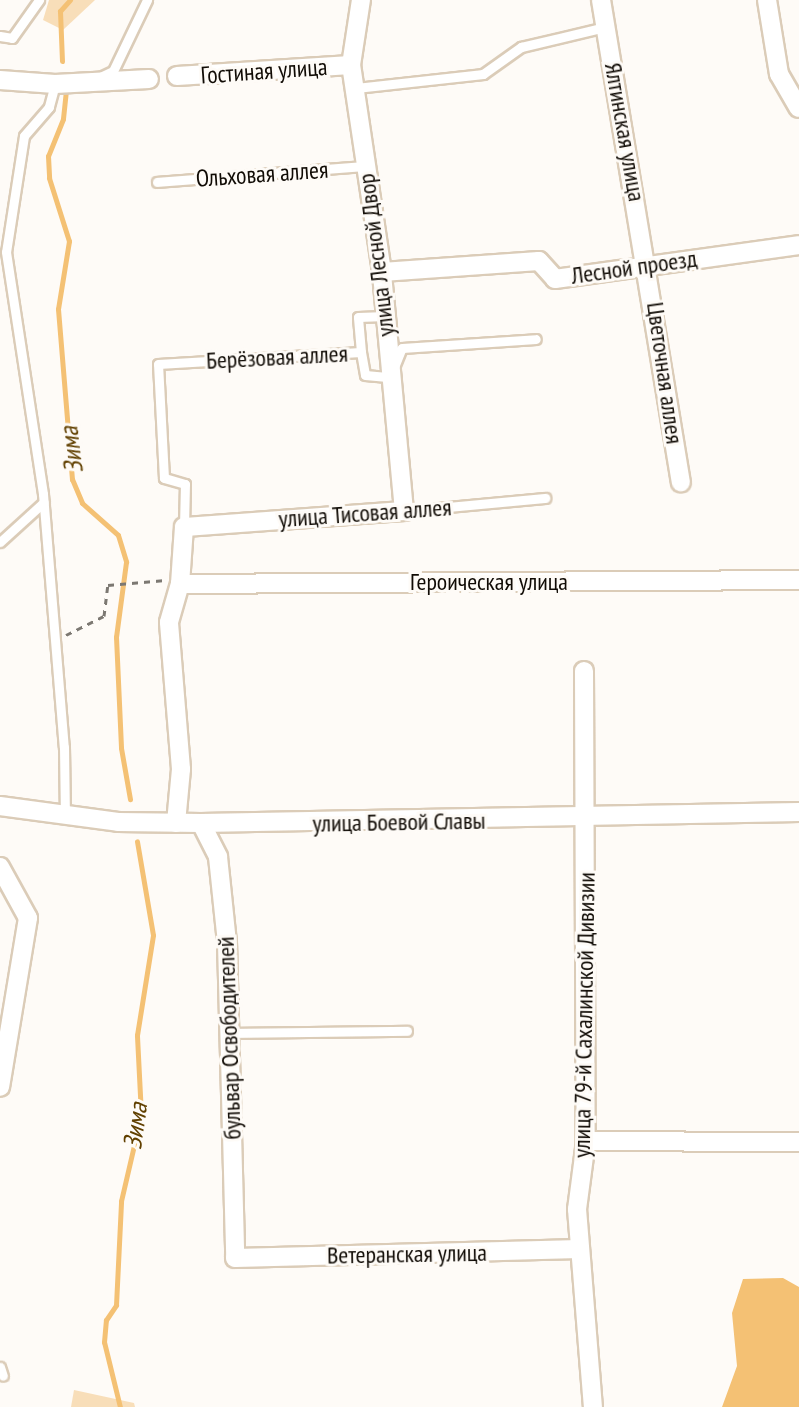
<!DOCTYPE html>
<meta charset="utf-8">
<style>
body{margin:0}
#map{position:relative;width:799px;height:1407px;overflow:hidden;background:#fefbf7;font-family:"PT Sans Narrow",sans-serif}
div>[style]{position:absolute}
[style*='--x']{left:calc(var(--x)*1px);top:calc(var(--y)*1px);width:calc(var(--w)*1px);rotate:calc(var(--a)*1deg)}
.green>*{inset:0;background:#f8deb9}
.water>*{inset:0;background:#f4c174}
.stream>*{height:5px;margin:-2.5px;padding:0 2.5px;transform-origin:2.5px;border-radius:2.5px;background:#f4c174}
.path>*{height:3px;margin-top:-1.5px;transform-origin:0;background:repeating-linear-gradient(90deg,#7c7872 0 6px,transparent 0 12px)}
.roads{filter:drop-shadow(2px 0 #dbccb8) drop-shadow(-2px 0 #dbccb8) drop-shadow(0 2px #dbccb8) drop-shadow(0 -2px #dbccb8)}
.lane>*{height:9px;margin:-4.5px;padding:0 4.5px;transform-origin:4.5px;border-radius:4.5px;background:#fff}
.street>*{height:18px;margin:-9px;padding:0 9px;transform-origin:9px;border-radius:9px;background:#fff}
span{translate:-50% -50%;white-space:nowrap;text-align:center;line-height:1.15;-webkit-text-stroke:6px #fefbf7;paint-order:stroke}
.street-label{font-size:24px;color:#100b05}
.water-label{font-size:26px;color:#614000;font-style:italic}
</style>
<div id="map">
<div class="green">
<i style="clip-path:polygon(49px 0,95px 0,63px 30px,43px 20px)"></i>
<i style="clip-path:polygon(74px 1390px,134px 1403px,135px 1407px,71px 1407px)"></i>
</div>
<div class="water">
<i style="clip-path:polygon(783px 1278px,799px 1287px,799px 1407px,722px 1407px,737px 1366px,732px 1313px,743px 1279px)"></i>
</div>
<div class="stream">
<i style="--x:62;--y:61;--w:50;--a:-92.3"></i>
<i style="--x:60;--y:11;--w:15;--a:-48"></i>
<i style="--x:66;--y:90;--w:29;--a:96"></i>
<i style="--x:63;--y:119;--w:40;--a:112"></i>
<i style="--x:48;--y:156;--w:22;--a:87"></i>
<i style="--x:49;--y:178;--w:66;--a:72.4"></i>
<i style="--x:69;--y:241;--w:69;--a:99.2"></i>
<i style="--x:58;--y:309;--w:171;--a:85.3"></i>
<i style="--x:72;--y:479;--w:26;--a:67"></i>
<i style="--x:82;--y:503;--w:48;--a:41.6"></i>
<i style="--x:118;--y:535;--w:28;--a:73"></i>
<i style="--x:126;--y:562;--w:76;--a:97.6"></i>
<i style="--x:116;--y:637;--w:111;--a:87.4"></i>
<i style="--x:121;--y:748;--w:52;--a:80"></i>
<i style="--x:120;--y:1407;--w:67;--a:-103.8"></i>
<i style="--x:104;--y:1342;--w:22;--a:-85"></i>
<i style="--x:106;--y:1320;--w:18;--a:-56"></i>
<i style="--x:116;--y:1305;--w:104;--a:-87.2"></i>
<i style="--x:121;--y:1201;--w:88;--a:-76.9"></i>
<i style="--x:141;--y:1115;--w:80;--a:-92.9"></i>
<i style="--x:137;--y:1035;--w:101;--a:-80.9"></i>
<i style="--x:153;--y:935;--w:95;--a:-99.7"></i>
</div>
<div class="path">
<i style="--x:66;--y:635;--w:42;--a:-26.6"></i>
<i style="--x:104;--y:616;--w:31;--a:-83"></i>
<i style="--x:108;--y:585;--w:58;--a:-4.9"></i>
</div>
<div class="roads">
<div class="lane">
<i style="--x:0;--y:36;--w:12;--a:9"></i>
<i style="--x:12;--y:38;--w:47;--a:-54.6"></i>
<i style="--x:100;--y:77;--w:14;--a:-25"></i>
<i style="--x:113;--y:71;--w:79;--a:-64.4"></i>
<i style="--x:55;--y:84;--w:24;--a:105"></i>
<i style="--x:49;--y:107;--w:38;--a:131"></i>
<i style="--x:24;--y:136;--w:117;--a:98.8"></i>
<i style="--x:6;--y:252;--w:245;--a:81.3"></i>
<i style="--x:43;--y:494;--w:254;--a:85.3"></i>
<i style="--x:64;--y:747;--w:68;--a:89.2"></i>
<i style="--x:356;--y:88;--w:128;--a:-6.3"></i>
<i style="--x:483;--y:74;--w:47;--a:-35.4"></i>
<i style="--x:521;--y:47;--w:86;--a:-13.4"></i>
<i style="--x:157;--y:182;--w:210;--a:-4.4"></i>
<i style="--x:361;--y:352;--w:35;--a:-95"></i>
<i style="--x:358;--y:317;--w:28;--a:-2"></i>
<i style="--x:404;--y:511;--w:142;--a:-5.3"></i>
<i style="--x:184;--y:527;--w:43;--a:-88.7"></i>
<i style="--x:185;--y:484;--w:22;--a:-164"></i>
<i style="--x:164;--y:478;--w:114;--a:-93"></i>
<i style="--x:158;--y:364;--w:203;--a:-3.4"></i>
<i style="--x:361;--y:352;--w:23;--a:80"></i>
<i style="--x:365;--y:375;--w:25;--a:5"></i>
<i style="--x:390;--y:377;--w:31;--a:-68"></i>
<i style="--x:402;--y:348;--w:134;--a:-3.8"></i>
<i style="--x:0;--y:542;--w:59;--a:-42.3"></i>
<i style="--x:231;--y:1033;--w:176;--a:-0.7"></i>
<i style="--x:0;--y:1367;--w:9;--a:72"></i>
</div>
<div class="street">
<i style="--x:601;--y:0;--w:489;--a:80.6"></i>
<i style="--x:767;--y:0;--w:75;--a:80.8"></i>
<i style="--x:779;--y:74;--w:39;--a:60"></i>
<i style="--x:177;--y:76;--w:174;--a:-3.6"></i>
<i style="--x:0;--y:80;--w:55;--a:4.2"></i>
<i style="--x:55;--y:84;--w:94;--a:-3"></i>
<i style="--x:382;--y:272;--w:157;--a:-4"></i>
<i style="--x:539;--y:261;--w:24;--a:48"></i>
<i style="--x:555;--y:279;--w:246;--a:-7.9"></i>
<i style="--x:180;--y:584;--w:619;--a:-0.37"></i>
<i style="--x:584;--y:671;--w:470;--a:89.8"></i>
<i style="--x:586;--y:1141;--w:69;--a:97.5"></i>
<i style="--x:577;--y:1209;--w:199;--a:85.4"></i>
<i style="--x:0;--y:806;--w:119;--a:7.7"></i>
<i style="--x:118;--y:822;--w:83;--a:0.7"></i>
<i style="--x:201;--y:823;--w:598;--a:-1.05"></i>
<i style="--x:176;--y:823;--w:54;--a:-84.7"></i>
<i style="--x:181;--y:769;--w:147;--a:-94.7"></i>
<i style="--x:169;--y:622;--w:40;--a:-74"></i>
<i style="--x:180;--y:584;--w:57;--a:-86"></i>
<i style="--x:184;--y:527;--w:221;--a:-4.2"></i>
<i style="--x:404;--y:511;--w:240;--a:-95.3"></i>
<i style="--x:382;--y:272;--w:209;--a:-98.5"></i>
<i style="--x:351;--y:65;--w:66;--a:-81.3"></i>
<i style="--x:201;--y:823;--w:38;--a:63"></i>
<i style="--x:218;--y:857;--w:85;--a:84"></i>
<i style="--x:227;--y:942;--w:316;--a:88.5"></i>
<i style="--x:235;--y:1258;--w:345;--a:-1.5"></i>
<i style="--x:0;--y:867;--w:58;--a:61.2"></i>
<i style="--x:28;--y:918;--w:171;--a:99.4"></i>
<i style="--x:586;--y:1141;--w:213;--a:0.3"></i>
</div>
</div>
<div class="street-label">
<span style="left:264px;top:71px;rotate:-4deg">Гостиная улица</span>
<span style="left:625px;top:132px;rotate:80deg">Ялтинская улица</span>
<span style="left:262px;top:174px;rotate:-4deg">Ольховая аллея</span>
<span style="left:376px;top:255px;rotate:-97deg">улица Лесной Двор</span>
<span style="left:634px;top:267px;rotate:-8deg">Лесной проезд</span>
<span style="left:277px;top:357px;rotate:-3deg">Берёзовая аллея</span>
<span style="left:665px;top:373px;rotate:82deg">Цветочная аллея</span>
<span style="left:365px;top:513px;rotate:-4deg">улица Тисовая аллея</span>
<span style="left:489px;top:582px">Героическая улица</span>
<span style="left:399px;top:822px;rotate:-1deg">улица Боевой Славы</span>
<span style="left:584px;top:1015px;rotate:-89deg">улица 79-й Сахалинской Дивизии</span>
<span style="left:229px;top:1038px;rotate:-92deg">бульвар Освободителей</span>
<span style="left:407px;top:1254px;rotate:-1deg">Ветеранская улица</span>
</div>
<div class="water-label">
<span style="left:71px;top:450px;rotate:-97deg">Зима</span>
<span style="left:135px;top:1126px;rotate:-82deg">Зима</span>
</div>
</div>
